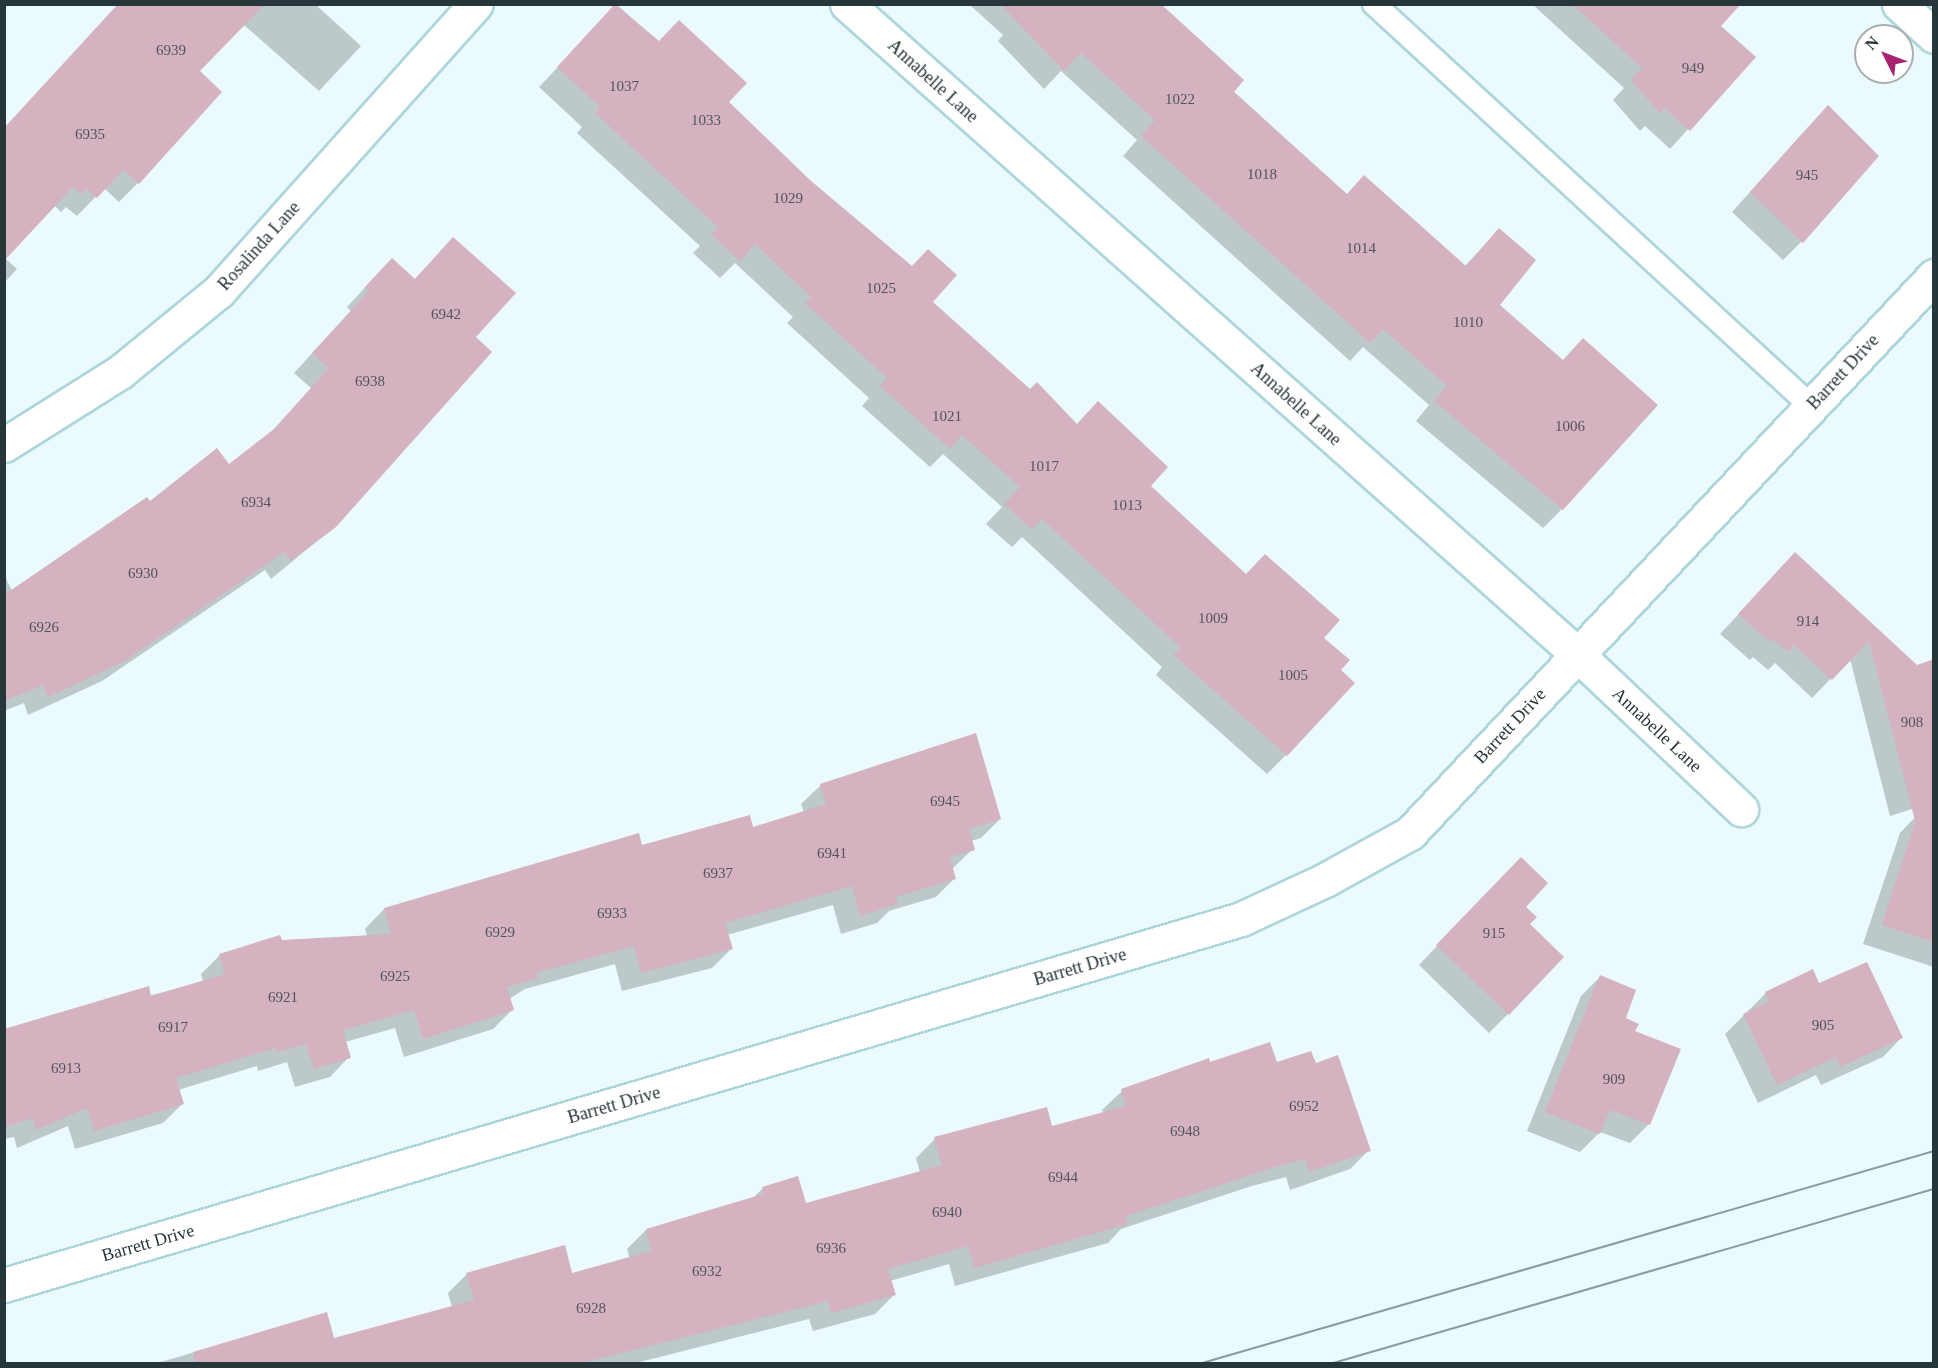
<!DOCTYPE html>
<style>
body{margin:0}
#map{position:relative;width:1938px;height:1368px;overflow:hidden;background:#ebfbfd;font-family:"Times New Roman",serif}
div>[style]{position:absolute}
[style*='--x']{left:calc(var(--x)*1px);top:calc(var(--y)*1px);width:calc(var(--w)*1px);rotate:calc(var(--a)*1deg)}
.shadow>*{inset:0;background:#0003}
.building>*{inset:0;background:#d4b2c0}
.roads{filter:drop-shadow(2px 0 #add5dc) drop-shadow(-2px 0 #add5dc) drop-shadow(0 2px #add5dc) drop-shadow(0 -2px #add5dc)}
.lane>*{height:22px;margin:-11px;padding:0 11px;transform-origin:11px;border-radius:11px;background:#fff}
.street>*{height:33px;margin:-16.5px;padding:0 16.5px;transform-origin:16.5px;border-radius:16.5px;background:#fff}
.secondary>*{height:33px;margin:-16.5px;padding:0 16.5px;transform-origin:16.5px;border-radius:16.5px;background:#fff}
.tram>*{height:1.5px;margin:-0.75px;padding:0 0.75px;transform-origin:0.75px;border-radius:0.75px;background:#8c9c9e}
span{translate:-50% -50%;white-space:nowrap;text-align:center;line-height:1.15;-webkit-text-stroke:6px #fff;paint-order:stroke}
.number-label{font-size:15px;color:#52555b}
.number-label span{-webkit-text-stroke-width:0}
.street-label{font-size:18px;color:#263639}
.frame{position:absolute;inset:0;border:6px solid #263639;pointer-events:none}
.north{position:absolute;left:1854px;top:24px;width:60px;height:60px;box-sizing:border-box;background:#fff;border:2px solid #a8afb0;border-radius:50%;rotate:312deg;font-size:16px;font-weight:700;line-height:24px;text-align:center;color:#263639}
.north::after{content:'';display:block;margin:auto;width:21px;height:27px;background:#a7236e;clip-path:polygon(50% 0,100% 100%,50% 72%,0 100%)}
</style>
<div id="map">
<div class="shadow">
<i style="clip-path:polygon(148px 4px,315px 4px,361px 46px,319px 91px,244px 25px,198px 72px,138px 183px,119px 202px,104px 188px,77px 216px,66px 207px,61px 212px,54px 205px,5px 258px,17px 269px,4px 283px,4px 128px)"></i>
<i style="clip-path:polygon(1140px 4px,1346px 196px,1464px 267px,1499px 230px,1498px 305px,1562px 509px,1543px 528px,1416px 421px,1429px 405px,1363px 347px,1350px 361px,1123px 156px,1137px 140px,1061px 71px,1044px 89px,998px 41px,1003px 35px,970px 5px)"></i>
<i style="clip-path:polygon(1532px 4px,1707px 4px,1719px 26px,1754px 57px,1670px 149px,1645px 126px,1640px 131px,1613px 100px,1624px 88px)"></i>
<i style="clip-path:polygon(617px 5px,726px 102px,931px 302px,1030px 391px,1076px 425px,1245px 576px,1322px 638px,1339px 670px,1286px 755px,1267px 774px,1156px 675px,1162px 667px,1022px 537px,1012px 547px,986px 524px,1002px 507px,943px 454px,930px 467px,862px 406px,869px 398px,787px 323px,793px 317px,735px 263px,720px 278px,693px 253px,700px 246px,577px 133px,582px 127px,539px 87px)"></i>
<i style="clip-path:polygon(1809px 126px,1802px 241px,1783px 260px,1732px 212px)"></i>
<i style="clip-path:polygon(453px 239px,474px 337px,335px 526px,271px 579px,265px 570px,102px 681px,28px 715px,24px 703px,4px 711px,4px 574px,12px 591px,149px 503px,228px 466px,269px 435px,311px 388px,294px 373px,351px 311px,347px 307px,373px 279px,414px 280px)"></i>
<i style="clip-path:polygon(1795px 554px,1916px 666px,1934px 802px,1890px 816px,1850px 659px,1812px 698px,1775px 663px,1768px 670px,1753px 657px,1750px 660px,1720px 634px)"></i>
<i style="clip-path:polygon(821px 785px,1000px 819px,981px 838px,971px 841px,973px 849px,952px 869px,955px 878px,936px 897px,889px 911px,877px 923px,841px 934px,833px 905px,727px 935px,731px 949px,712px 968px,622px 991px,615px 964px,525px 989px,509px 999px,512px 1010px,493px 1029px,404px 1057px,395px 1028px,345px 1042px,349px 1057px,330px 1077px,295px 1087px,287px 1062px,258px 1071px,257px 1066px,178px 1090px,183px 1103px,163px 1123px,75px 1149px,68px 1126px,17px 1148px,14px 1137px,4px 1139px,4px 1033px,203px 982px,201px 974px,220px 955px,367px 936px,365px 929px,384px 909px,638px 835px,641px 847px,752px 829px,804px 812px,801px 804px)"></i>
<i style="clip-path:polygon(1919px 813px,1934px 818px,1934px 967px,1863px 944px,1900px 833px)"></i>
<i style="clip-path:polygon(1502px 878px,1524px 907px,1528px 924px,1508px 1014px,1489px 1033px,1419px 965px)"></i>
<i style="clip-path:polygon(1600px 977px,1633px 1032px,1649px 1124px,1630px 1143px,1600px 1132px,1580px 1152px,1527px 1131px,1581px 996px)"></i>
<i style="clip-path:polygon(1818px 985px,1902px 1037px,1883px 1057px,1821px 1085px,1816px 1075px,1758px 1103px,1725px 1034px,1766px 993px)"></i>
<i style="clip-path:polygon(1209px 1064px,1315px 1065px,1369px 1150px,1350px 1169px,1290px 1190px,1286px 1177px,1252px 1186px,1121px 1229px,1108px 1243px,955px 1286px,949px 1264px,890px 1281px,894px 1295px,875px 1314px,813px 1331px,809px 1319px,632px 1364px,154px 1364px,326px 1314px,333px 1340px,452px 1307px,448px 1293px,467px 1274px,571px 1274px,630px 1259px,627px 1249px,646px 1230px,753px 1198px,762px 1189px,805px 1205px,920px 1172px,916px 1158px,935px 1139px,1051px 1128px,1104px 1114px,1102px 1110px,1122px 1091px)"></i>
</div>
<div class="building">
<i style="clip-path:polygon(118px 4px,265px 4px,200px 71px,222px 92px,139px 184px,123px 170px,97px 198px,86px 189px,81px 194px,73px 187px,4px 261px,4px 128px)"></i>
<i style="clip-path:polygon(615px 4px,659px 41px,679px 20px,747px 83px,729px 102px,810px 180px,912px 266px,928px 249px,957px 275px,933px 302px,1030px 389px,1037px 382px,1077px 424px,1098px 401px,1168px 467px,1151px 486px,1246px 574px,1265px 554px,1340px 620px,1324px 638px,1350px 660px,1341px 670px,1355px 683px,1287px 756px,1174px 655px,1180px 647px,1042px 519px,1032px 529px,1004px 504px,1020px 487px,962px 435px,950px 449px,880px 386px,887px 378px,805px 303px,811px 297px,755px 244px,740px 261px,711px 234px,718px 227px,595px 113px,600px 107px,557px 67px)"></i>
<i style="clip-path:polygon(1000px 4px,1161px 4px,1244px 80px,1234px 92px,1347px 194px,1364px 175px,1466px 266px,1499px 228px,1536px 260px,1500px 305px,1563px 360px,1583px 338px,1658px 405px,1563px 510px,1434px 401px,1447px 386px,1383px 329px,1370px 343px,1141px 136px,1155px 120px,1081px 53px,1064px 71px)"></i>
<i style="clip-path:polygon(1572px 4px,1741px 4px,1721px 26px,1756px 57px,1690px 131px,1665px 108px,1660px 113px,1631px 80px,1642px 68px)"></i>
<i style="clip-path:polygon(1828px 105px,1879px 156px,1803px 243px,1750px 192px)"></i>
<i style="clip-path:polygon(453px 237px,516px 293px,476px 337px,492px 352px,336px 527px,291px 561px,284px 552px,123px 662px,48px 697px,43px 685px,4px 701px,4px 595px,147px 497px,150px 501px,217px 448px,229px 464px,274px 429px,329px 368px,312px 353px,369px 291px,365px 287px,392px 258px,415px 279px)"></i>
<i style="clip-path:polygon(1795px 552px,1917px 665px,1934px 659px,1934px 942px,1882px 925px,1915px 821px,1869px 641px,1832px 680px,1794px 645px,1788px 652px,1773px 639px,1770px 642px,1738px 614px)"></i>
<i style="clip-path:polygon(976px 733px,1001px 819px,969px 829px,975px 850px,950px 857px,956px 879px,895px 897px,898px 904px,860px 916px,852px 886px,725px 923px,733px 949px,641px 973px,634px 946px,536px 973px,538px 978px,507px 987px,514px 1010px,423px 1039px,414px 1010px,343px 1030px,351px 1058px,314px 1069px,306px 1044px,277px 1052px,276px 1048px,176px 1078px,184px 1104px,94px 1131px,87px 1108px,36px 1130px,33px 1118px,4px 1127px,4px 1029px,149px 986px,151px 996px,225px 974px,219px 954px,280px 935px,282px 940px,391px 934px,384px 908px,639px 833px,642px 845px,750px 815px,753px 827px,826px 804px,820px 784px)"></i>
<i style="clip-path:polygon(1521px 857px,1548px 883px,1526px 907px,1537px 917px,1530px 924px,1564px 957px,1509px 1015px,1436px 945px)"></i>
<i style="clip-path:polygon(1867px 962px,1903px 1038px,1840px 1067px,1836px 1057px,1777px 1085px,1743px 1014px,1769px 1002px,1765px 992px,1813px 969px,1819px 983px)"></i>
<i style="clip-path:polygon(1600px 975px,1636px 990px,1626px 1018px,1639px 1024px,1635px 1031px,1681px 1049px,1650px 1125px,1610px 1110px,1600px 1134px,1545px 1112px)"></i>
<i style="clip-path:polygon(1270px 1042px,1277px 1062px,1311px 1051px,1316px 1063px,1338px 1055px,1371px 1151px,1309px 1172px,1305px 1159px,1272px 1168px,1126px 1216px,1128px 1224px,974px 1268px,968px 1246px,888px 1269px,896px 1295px,831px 1313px,828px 1301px,577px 1364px,195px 1364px,193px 1352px,327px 1312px,334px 1338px,474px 1300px,466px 1273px,565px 1245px,572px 1273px,651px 1251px,646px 1229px,763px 1194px,762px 1187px,798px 1176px,806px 1203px,942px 1165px,934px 1137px,1047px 1107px,1052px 1126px,1126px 1106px,1121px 1089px,1209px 1058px,1210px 1062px)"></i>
</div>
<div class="roads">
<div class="lane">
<i style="--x:1374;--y:4;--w:594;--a:42.61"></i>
</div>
<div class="street">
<i style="--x:847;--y:4;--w:977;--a:41.68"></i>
<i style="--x:1577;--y:654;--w:226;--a:43.4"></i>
<i style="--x:4;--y:445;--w:137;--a:-32.2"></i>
<i style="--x:120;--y:372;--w:128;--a:-39.3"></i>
<i style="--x:219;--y:291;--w:385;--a:-48.2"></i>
<i style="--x:4;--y:1285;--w:1290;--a:-16.48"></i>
<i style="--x:1241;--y:919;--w:93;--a:-24.9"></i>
<i style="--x:1325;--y:880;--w:97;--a:-28.9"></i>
<i style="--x:1410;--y:833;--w:765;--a:-46.75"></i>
</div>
<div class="secondary">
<i style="--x:1899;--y:4;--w:47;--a:42.4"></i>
</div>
</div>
<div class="tram">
<i style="--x:1199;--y:1364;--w:765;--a:-16.16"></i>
<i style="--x:1330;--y:1364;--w:629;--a:-16.16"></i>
</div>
<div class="number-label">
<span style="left:171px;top:51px">6939</span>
<span style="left:1693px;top:69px">949</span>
<span style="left:624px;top:87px">1037</span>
<span style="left:1180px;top:100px">1022</span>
<span style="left:706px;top:121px">1033</span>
<span style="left:90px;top:135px">6935</span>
<span style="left:1262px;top:175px">1018</span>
<span style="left:1807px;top:176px">945</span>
<span style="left:788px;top:199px">1029</span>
<span style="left:1361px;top:249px">1014</span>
<span style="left:881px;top:289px">1025</span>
<span style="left:446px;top:315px">6942</span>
<span style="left:1468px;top:323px">1010</span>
<span style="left:370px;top:382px">6938</span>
<span style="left:947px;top:417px">1021</span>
<span style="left:1570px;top:427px">1006</span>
<span style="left:1044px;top:467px">1017</span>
<span style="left:256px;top:503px">6934</span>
<span style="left:1127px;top:506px">1013</span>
<span style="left:143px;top:574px">6930</span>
<span style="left:1213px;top:619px">1009</span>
<span style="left:1808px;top:622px">914</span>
<span style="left:44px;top:628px">6926</span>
<span style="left:1293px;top:676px">1005</span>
<span style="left:1912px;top:723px">908</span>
<span style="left:945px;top:802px">6945</span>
<span style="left:832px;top:854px">6941</span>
<span style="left:718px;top:874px">6937</span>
<span style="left:612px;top:914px">6933</span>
<span style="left:500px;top:933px">6929</span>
<span style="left:1494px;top:934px">915</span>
<span style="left:395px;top:977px">6925</span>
<span style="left:283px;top:998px">6921</span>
<span style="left:1823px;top:1026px">905</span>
<span style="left:173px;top:1028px">6917</span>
<span style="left:66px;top:1069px">6913</span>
<span style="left:1614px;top:1080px">909</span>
<span style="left:1304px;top:1107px">6952</span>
<span style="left:1185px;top:1132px">6948</span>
<span style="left:1063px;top:1178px">6944</span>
<span style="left:947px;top:1213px">6940</span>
<span style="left:831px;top:1249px">6936</span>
<span style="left:707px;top:1272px">6932</span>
<span style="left:591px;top:1309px">6928</span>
</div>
<div class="street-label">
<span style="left:933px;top:81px;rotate:42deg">Annabelle Lane</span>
<span style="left:259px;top:246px;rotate:-48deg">Rosalinda Lane</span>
<span style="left:1843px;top:372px;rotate:-47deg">Barrett Drive</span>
<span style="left:1296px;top:404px;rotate:42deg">Annabelle Lane</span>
<span style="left:1510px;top:726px;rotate:-47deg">Barrett Drive</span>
<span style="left:1657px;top:730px;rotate:43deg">Annabelle Lane</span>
<span style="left:1080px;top:967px;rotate:-16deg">Barrett Drive</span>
<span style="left:614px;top:1105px;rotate:-16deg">Barrett Drive</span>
<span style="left:148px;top:1243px;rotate:-16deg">Barrett Drive</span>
</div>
<div class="frame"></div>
<div class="north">N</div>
</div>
